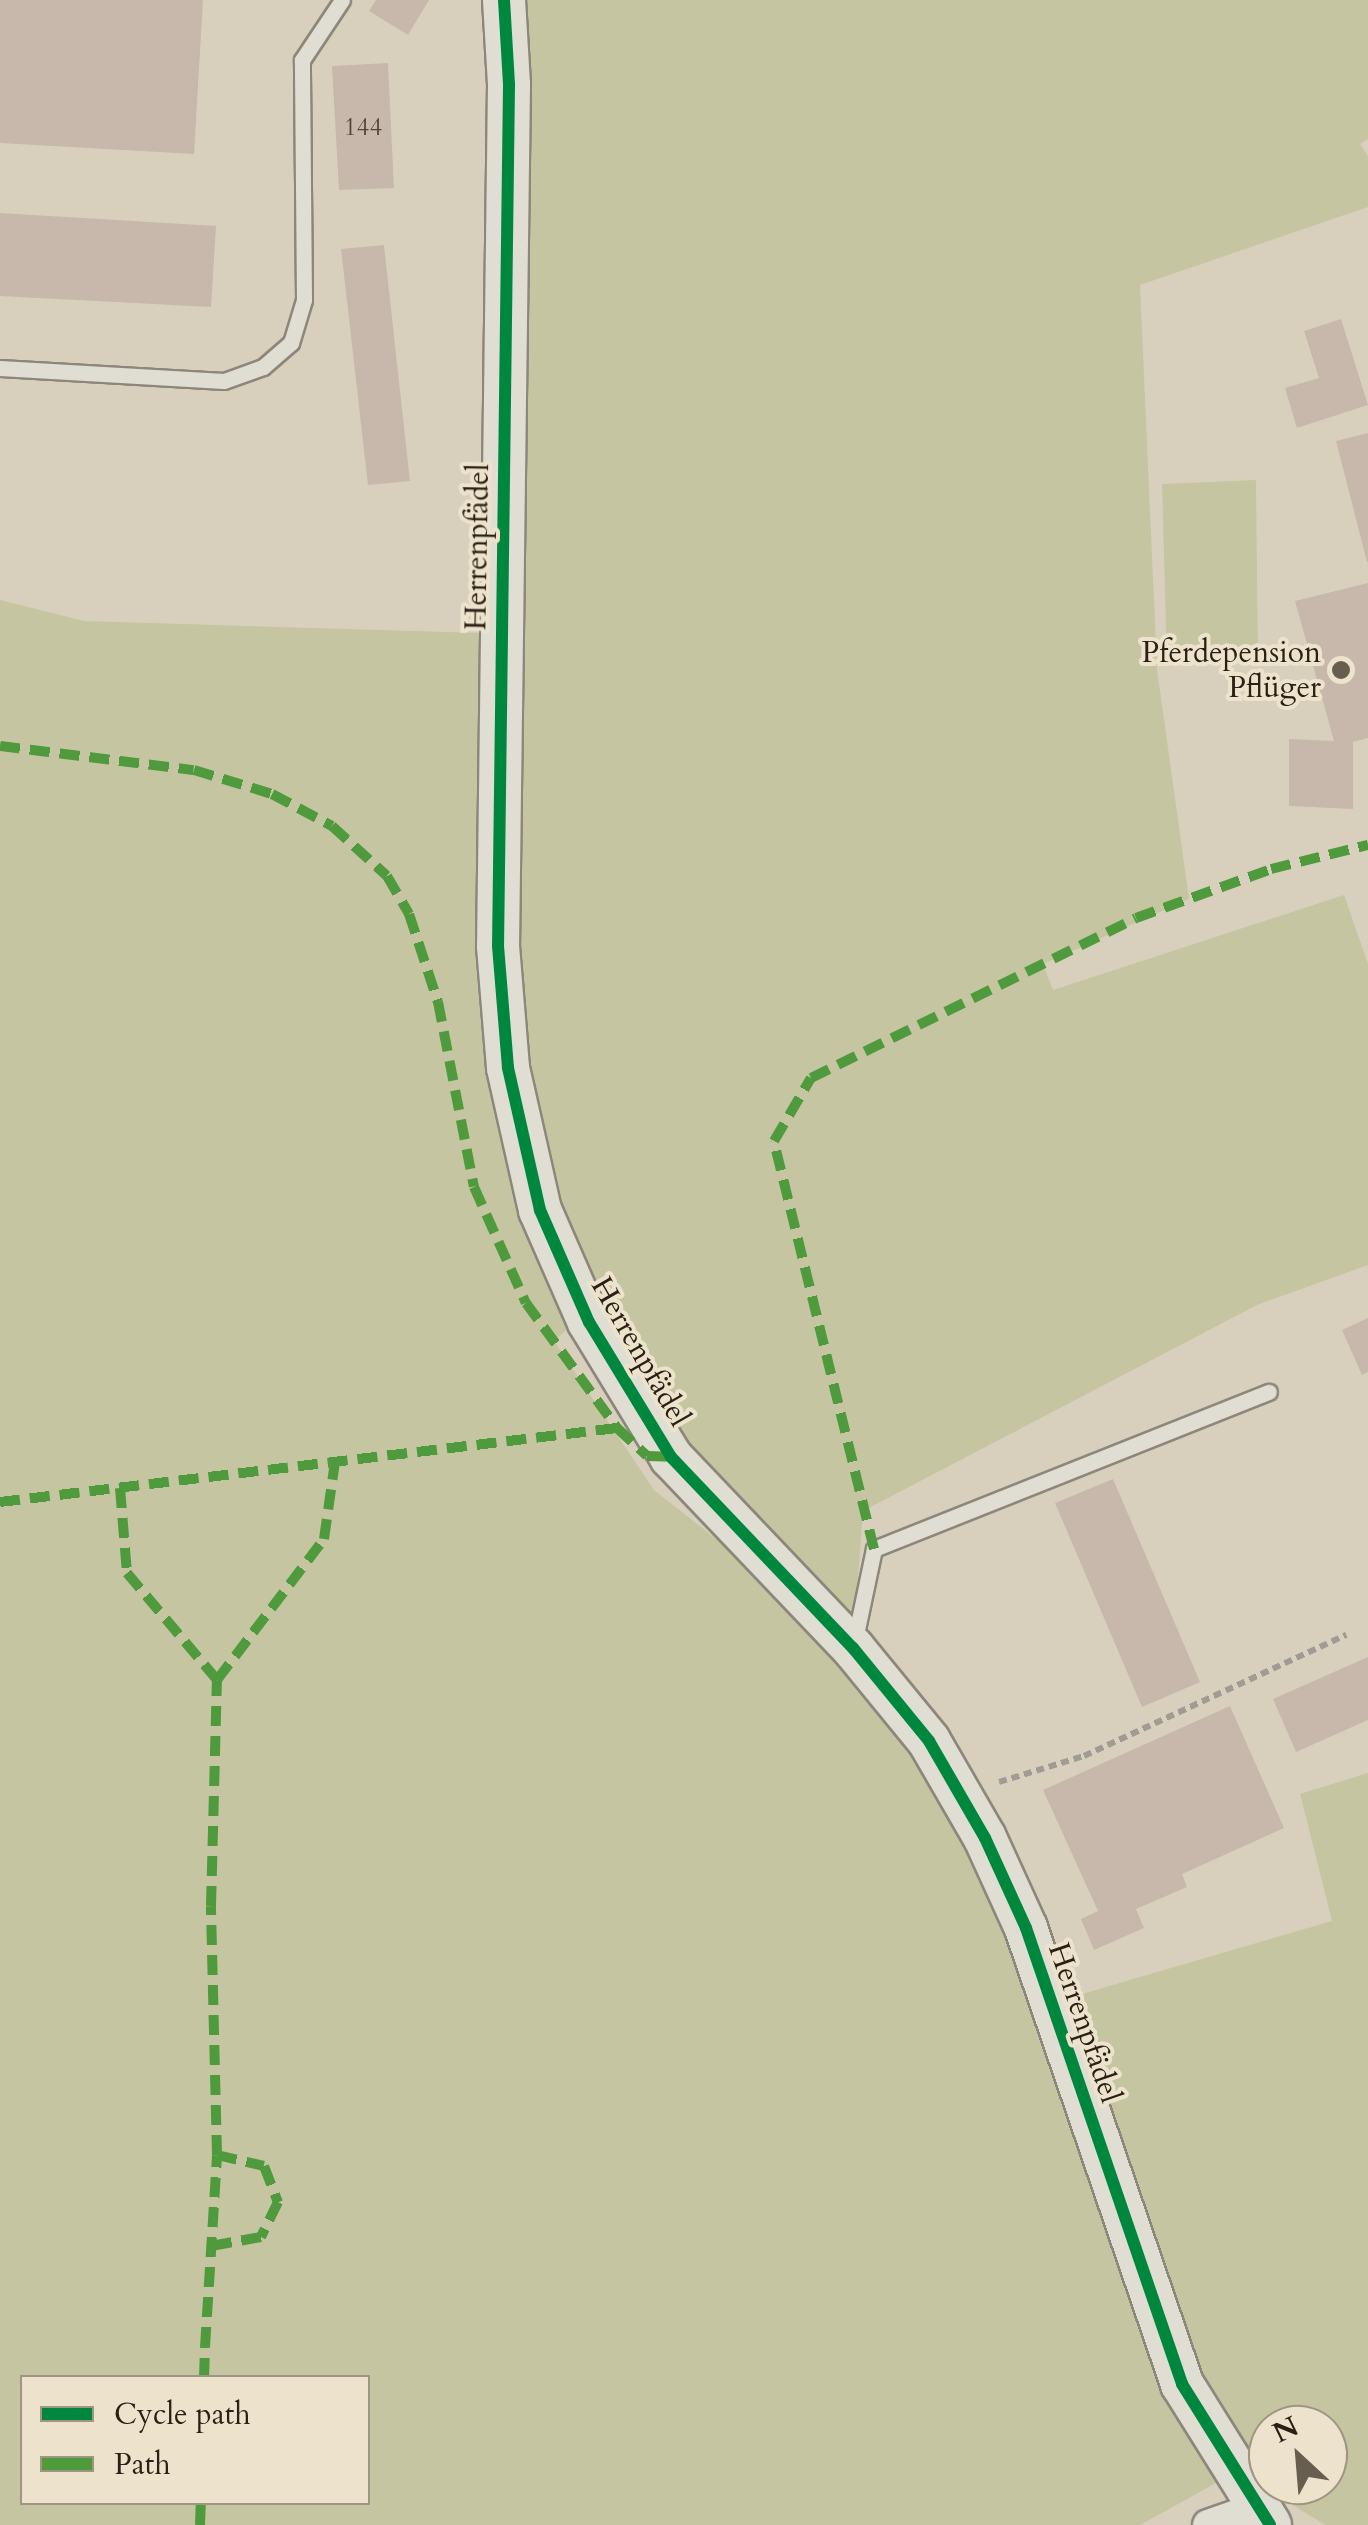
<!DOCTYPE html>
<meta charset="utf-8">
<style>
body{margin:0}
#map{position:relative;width:1368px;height:2525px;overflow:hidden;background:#d8d0bd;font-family:Cardo,serif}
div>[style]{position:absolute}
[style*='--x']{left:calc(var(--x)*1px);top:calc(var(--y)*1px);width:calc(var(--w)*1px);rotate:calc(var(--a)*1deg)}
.green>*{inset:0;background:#c5c5a1}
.building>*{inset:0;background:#c8b8ab}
.path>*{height:6px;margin-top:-3px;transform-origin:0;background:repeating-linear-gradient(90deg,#a09b93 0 8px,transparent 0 13px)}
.roads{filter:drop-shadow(2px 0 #8d877b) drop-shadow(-2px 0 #8d877b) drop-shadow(0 2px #8d877b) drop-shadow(0 -2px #8d877b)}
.lane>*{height:15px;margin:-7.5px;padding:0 7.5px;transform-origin:7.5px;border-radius:7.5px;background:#e0ddd3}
.street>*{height:30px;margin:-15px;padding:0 15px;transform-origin:15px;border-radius:15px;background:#e0ddd3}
.secondary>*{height:42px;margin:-21px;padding:0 21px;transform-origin:21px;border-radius:21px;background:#e0ddd3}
.quiet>*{height:10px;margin-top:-5px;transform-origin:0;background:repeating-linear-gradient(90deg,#4f9a3d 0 20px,transparent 0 30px)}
.cycleway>*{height:12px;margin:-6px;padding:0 6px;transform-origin:6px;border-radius:6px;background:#00873e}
.dots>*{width:28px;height:28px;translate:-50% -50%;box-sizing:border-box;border:5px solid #ede3cc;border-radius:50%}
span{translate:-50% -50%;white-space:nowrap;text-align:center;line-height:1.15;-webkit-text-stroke:8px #ede3cc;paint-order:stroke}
.number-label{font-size:25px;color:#52463a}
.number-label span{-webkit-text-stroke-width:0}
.street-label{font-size:30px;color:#2a2015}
.poi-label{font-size:30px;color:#2a2015}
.right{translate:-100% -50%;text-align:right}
.legend{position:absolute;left:20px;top:2375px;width:350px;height:130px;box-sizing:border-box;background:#ede3cc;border:2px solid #9f9583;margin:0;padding:12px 18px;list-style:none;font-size:30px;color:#2a2015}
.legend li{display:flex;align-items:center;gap:20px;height:50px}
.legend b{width:50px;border:2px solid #9f9583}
.north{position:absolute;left:1248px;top:2405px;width:100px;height:100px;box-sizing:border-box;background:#ede3cc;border:2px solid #9f9583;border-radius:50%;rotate:334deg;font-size:28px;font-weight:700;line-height:40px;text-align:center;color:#2a2015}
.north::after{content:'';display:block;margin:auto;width:35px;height:45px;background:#675e50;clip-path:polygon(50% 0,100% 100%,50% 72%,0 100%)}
</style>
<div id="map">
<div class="green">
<i style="clip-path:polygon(evenodd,509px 0,1368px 0,1368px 139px,1360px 144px,1368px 156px,1368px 207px,1140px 285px,1157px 669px,1189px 899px,1043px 964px,1053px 990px,1344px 895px,1368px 964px,1368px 1265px,1257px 1305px,863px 1511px,853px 1647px,929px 1741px,1051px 2003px,1332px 1921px,1300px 1794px,1368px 1773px,1368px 2525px,1326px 2525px,1236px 2472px,1140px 2525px,0 2525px,0 600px,84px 621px,480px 633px,477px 897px,507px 1143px,574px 1323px,554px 1341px,654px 1490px,846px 1641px,671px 1457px,552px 1196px,514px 952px,509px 0,22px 2378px,368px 2378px,368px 2502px,22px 2502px,22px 2378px,509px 0,1268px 2425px,1328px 2425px,1328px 2485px,1268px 2485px,1268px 2425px)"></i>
<i style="clip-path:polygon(1256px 480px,1258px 661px,1167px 661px,1162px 484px)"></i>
</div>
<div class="building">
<i style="clip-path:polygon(0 0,203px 0,194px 154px,0 143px)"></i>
<i style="clip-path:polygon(376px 0,429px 0,408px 35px,369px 11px)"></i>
<i style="clip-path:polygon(388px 63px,394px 188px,339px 190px,332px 66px)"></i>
<i style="clip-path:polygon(0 213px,216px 226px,211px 307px,0 296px)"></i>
<i style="clip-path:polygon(384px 245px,410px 481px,368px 485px,341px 249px)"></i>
<i style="clip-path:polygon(1341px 319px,1368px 405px,1297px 428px,1285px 388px,1319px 378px,1304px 331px)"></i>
<i style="clip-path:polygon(1368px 433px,1368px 562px,1367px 562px,1336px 441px)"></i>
<i style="clip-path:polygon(1368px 583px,1368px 738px,1353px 742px,1353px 809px,1289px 806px,1289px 739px,1334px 741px,1295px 601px)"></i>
<i style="clip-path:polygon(1368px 1318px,1368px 1372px,1362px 1375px,1342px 1330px)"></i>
<i style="clip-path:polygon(1113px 1479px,1200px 1682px,1142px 1707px,1055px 1503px)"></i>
<i style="clip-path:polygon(1368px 1657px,1368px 1720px,1296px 1752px,1273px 1699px)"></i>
<i style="clip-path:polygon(1230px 1706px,1284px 1828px,1182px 1874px,1187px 1887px,1136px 1909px,1144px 1928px,1094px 1950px,1081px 1919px,1098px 1911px,1043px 1790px)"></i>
</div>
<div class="path">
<i style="--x:999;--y:1782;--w:89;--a:-17"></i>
<i style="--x:1084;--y:1756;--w:289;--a:-24.8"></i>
</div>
<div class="roads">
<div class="lane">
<i style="--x:0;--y:368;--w:224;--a:3.3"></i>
<i style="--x:224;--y:381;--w:41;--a:-19.7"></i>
<i style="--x:263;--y:367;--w:37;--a:-41"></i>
<i style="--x:291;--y:343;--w:45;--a:-73.2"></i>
<i style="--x:304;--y:300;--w:240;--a:-90.5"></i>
<i style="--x:302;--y:60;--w:72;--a:-56.3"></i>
<i style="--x:855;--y:1639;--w:92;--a:-78.1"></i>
<i style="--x:874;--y:1549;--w:425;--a:-21.7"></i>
</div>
<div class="street">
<i style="--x:1208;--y:2525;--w:54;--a:-19.4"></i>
</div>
<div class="secondary">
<i style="--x:504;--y:0;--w:85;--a:86.6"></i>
<i style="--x:509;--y:85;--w:861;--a:90.73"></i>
<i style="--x:498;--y:946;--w:122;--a:85.3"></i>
<i style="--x:508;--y:1068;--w:146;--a:77.3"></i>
<i style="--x:540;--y:1210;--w:122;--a:66.4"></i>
<i style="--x:589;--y:1322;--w:158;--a:58.7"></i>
<i style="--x:671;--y:1457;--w:264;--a:46.4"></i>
<i style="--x:853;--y:1648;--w:120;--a:50.7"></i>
<i style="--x:929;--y:1741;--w:112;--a:60"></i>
<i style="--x:985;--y:1838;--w:99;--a:65.5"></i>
<i style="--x:1026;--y:1928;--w:482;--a:71.1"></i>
<i style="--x:1182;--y:2384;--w:166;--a:58"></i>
</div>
</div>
<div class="quiet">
<i style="--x:0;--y:746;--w:195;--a:7.1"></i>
<i style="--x:194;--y:770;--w:82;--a:17.1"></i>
<i style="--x:272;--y:794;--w:68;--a:28.1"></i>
<i style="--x:332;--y:826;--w:74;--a:42.3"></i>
<i style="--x:387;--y:876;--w:44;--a:59.9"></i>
<i style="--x:409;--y:914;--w:93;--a:71.8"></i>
<i style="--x:438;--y:1002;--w:188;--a:79"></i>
<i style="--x:474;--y:1187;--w:127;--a:65.9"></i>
<i style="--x:526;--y:1303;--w:155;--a:53.9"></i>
<i style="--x:617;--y:1428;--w:41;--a:43"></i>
<i style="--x:647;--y:1456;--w:24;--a:2"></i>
<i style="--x:120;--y:1488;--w:85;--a:85.3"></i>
<i style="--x:127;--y:1573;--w:140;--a:49.9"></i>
<i style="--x:0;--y:1502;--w:621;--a:-6.84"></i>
<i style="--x:874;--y:1549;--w:420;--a:-103.8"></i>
<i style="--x:774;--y:1141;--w:73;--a:-59.6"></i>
<i style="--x:811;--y:1078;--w:362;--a:-26.2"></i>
<i style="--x:1136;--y:918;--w:144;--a:-19.9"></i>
<i style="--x:1271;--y:869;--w:100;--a:-13.9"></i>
<i style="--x:217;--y:2155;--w:249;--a:-91.4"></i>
<i style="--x:211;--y:1906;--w:226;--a:-88.5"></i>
<i style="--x:217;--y:1680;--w:177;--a:-52.8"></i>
<i style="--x:324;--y:1539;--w:78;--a:-81.9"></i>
<i style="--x:204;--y:2378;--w:31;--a:-88"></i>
<i style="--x:205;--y:2347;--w:192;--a:-86.4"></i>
<i style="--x:217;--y:2155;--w:48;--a:13.2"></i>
<i style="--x:264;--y:2166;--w:39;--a:69"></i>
<i style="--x:278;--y:2202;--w:39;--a:116"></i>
<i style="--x:261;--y:2237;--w:51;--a:169.8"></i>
<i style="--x:200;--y:2525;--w:23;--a:-88"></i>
</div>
<div class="cycleway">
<i style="--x:504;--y:0;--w:85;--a:86.6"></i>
<i style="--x:509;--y:85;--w:861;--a:90.73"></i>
<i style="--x:498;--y:946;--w:122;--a:85.3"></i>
<i style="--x:508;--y:1068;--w:146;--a:77.3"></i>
<i style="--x:540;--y:1210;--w:122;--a:66.4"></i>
<i style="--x:589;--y:1322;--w:158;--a:58.7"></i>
<i style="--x:671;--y:1457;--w:264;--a:46.4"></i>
<i style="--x:853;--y:1648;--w:120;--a:50.7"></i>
<i style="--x:929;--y:1741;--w:112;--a:60"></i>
<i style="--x:985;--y:1838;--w:99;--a:65.5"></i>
<i style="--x:1026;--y:1928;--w:482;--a:71.1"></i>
<i style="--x:1182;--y:2384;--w:166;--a:58"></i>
</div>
<div class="dots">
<i style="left:1341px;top:670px;background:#675e50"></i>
</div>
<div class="number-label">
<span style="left:363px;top:127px">144</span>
</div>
<div class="street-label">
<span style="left:478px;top:547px;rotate:-89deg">Herrenpfädel</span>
<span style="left:640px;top:1352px;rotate:60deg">Herrenpfädel</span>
<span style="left:1084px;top:2023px;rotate:71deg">Herrenpfädel</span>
</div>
<div class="poi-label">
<span class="right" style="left:1321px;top:670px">Pferdepension<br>Pflüger</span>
</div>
<ul class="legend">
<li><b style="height:12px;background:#00873e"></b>Cycle path</li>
<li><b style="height:12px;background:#4f9a3d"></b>Path</li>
</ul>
<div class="north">N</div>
</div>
